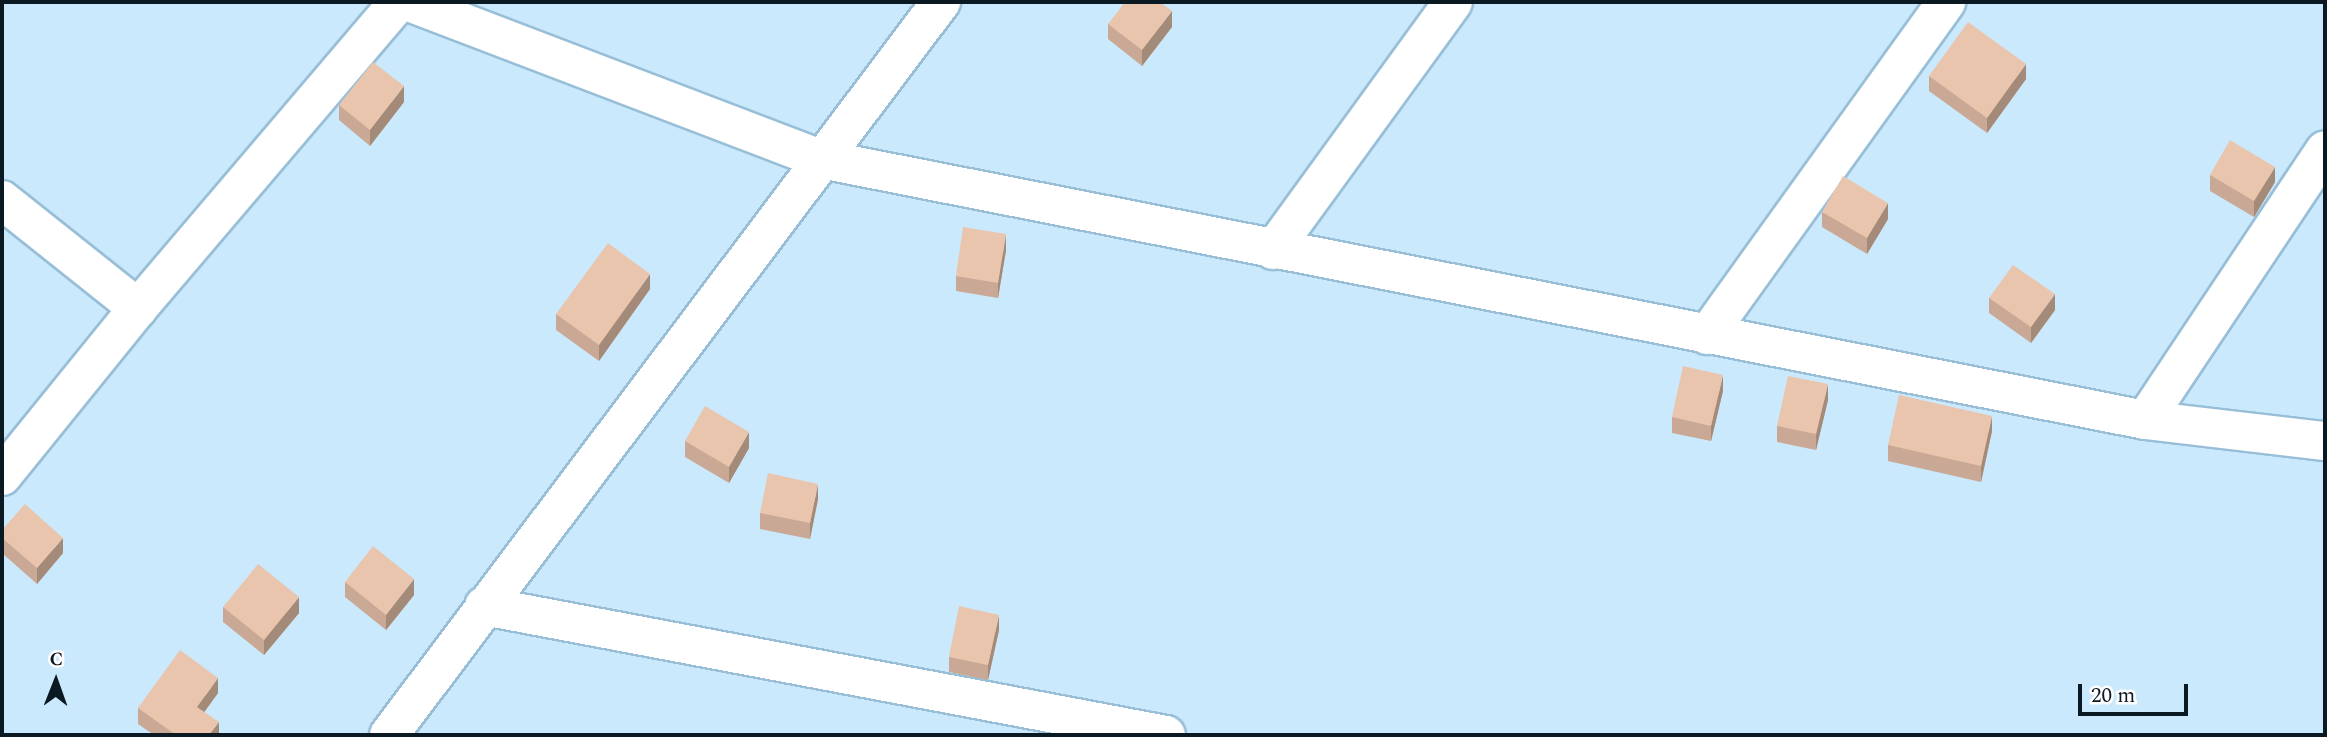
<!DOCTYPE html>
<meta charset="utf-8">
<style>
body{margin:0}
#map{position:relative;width:2327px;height:737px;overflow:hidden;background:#cae9fd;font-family:Spectral,serif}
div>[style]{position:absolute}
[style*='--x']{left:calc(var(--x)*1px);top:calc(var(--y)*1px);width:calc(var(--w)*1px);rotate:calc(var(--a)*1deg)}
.roads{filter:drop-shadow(2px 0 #98bfd7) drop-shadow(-2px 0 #98bfd7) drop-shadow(0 2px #98bfd7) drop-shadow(0 -2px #98bfd7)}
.minor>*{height:38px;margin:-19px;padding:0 19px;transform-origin:19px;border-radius:19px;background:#fff}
.wall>*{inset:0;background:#c9a995}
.shaded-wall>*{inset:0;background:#a48a79}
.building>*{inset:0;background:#eac5ad}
span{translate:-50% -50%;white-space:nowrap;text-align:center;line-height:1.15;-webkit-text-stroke:7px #fff;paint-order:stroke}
.frame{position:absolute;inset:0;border:4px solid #0b1922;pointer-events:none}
.north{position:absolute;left:21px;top:646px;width:70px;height:70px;-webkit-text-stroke:5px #fff;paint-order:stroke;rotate:1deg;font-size:19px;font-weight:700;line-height:28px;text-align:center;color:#0b1922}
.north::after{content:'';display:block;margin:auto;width:24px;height:32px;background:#0b1922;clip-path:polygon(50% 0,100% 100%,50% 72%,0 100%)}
.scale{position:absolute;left:2078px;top:684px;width:110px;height:32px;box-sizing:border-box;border:4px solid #0b1922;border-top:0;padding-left:9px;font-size:21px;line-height:24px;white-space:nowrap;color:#0b1922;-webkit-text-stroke:5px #fff;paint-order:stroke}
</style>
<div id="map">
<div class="roads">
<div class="minor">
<i style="--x:409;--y:2;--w:441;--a:20.9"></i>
<i style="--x:821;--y:159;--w:1349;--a:11.15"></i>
<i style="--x:2145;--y:420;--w:181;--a:6.7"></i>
<i style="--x:2;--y:200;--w:174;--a:38.5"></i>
<i style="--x:1273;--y:250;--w:306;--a:-54"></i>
<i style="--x:1707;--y:335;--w:410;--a:-54.3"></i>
<i style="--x:2145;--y:420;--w:324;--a:-56.3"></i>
<i style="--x:2;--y:476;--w:216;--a:-51"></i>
<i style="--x:138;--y:308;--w:402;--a:-49.6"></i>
<i style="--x:484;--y:606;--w:694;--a:10.71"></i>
<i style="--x:389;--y:735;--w:918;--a:-53.02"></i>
</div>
</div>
<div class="wall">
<i style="clip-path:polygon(1108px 24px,1172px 27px,1142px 66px,1108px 39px)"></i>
<i style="clip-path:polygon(1929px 76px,2026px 79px,1987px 133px,1929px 91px)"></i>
<i style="clip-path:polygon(404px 102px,370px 146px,339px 120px,339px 105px)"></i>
<i style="clip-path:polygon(2210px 175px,2275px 182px,2254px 217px,2210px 191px)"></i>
<i style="clip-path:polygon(1822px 212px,1888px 219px,1867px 254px,1822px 227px)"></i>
<i style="clip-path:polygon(1006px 250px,998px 298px,956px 291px,956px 276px)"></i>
<i style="clip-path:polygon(650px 289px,599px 361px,556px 330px,556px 314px)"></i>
<i style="clip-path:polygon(1989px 298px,2055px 310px,2031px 343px,1989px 313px)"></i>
<i style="clip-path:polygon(1723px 391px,1711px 441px,1672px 433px,1672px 417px)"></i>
<i style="clip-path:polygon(1828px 400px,1816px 450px,1777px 442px,1777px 426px)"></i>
<i style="clip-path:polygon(1992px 431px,1981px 482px,1888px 461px,1888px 445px)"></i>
<i style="clip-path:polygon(685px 441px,749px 448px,729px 483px,685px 457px)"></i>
<i style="clip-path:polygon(818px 499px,810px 539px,760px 529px,760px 513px)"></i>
<i style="clip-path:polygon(2px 530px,63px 553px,37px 584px,2px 553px)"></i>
<i style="clip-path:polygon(345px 582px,414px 595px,386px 630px,345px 597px)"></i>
<i style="clip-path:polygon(223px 607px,299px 613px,264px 655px,223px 622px)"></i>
<i style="clip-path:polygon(999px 630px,988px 680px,949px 672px,949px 657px)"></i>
<i style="clip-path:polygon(218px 693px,204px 712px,219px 735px,154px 735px,138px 724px,138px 708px)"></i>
</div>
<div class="shaded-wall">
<i style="clip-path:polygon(1172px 11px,1172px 27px,1142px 66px,1142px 50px)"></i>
<i style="clip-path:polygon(2026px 64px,2026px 79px,1987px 133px,1987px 118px)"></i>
<i style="clip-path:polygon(404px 86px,404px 102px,370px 146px,370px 130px)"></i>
<i style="clip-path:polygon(2275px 167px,2275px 182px,2254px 217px,2254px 201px)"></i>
<i style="clip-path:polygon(1888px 203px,1888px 219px,1867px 254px,1867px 238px)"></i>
<i style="clip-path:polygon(1006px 234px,1006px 250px,998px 298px,998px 283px)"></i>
<i style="clip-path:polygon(650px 274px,650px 289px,599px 361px,599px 345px)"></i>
<i style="clip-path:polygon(2055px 294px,2055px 310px,2031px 343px,2031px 327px)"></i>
<i style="clip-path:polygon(1723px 375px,1723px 391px,1711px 441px,1711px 426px)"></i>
<i style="clip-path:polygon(1828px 384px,1828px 400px,1816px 450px,1816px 434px)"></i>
<i style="clip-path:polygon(1992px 416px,1992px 431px,1981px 482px,1981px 466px)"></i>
<i style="clip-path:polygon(749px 432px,749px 448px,729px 483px,729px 467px)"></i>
<i style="clip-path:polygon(818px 484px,818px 499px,810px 539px,810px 523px)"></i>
<i style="clip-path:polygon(63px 538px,63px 553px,37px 584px,37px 568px)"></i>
<i style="clip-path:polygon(414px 579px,414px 595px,386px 630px,386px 615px)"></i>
<i style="clip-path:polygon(299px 597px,299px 613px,264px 655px,264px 640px)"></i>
<i style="clip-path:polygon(999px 615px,999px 630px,988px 680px,988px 665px)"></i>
<i style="clip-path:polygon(218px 678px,218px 693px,197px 722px,197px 707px)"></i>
<i style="clip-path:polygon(219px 722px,219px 735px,209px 735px)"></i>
</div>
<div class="building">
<i style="clip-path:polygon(1125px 2px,1160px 2px,1172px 11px,1142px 50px,1108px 24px)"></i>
<i style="clip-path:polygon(1968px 22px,2026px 64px,1987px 118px,1929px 76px)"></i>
<i style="clip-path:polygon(373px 62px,404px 86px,370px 130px,339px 105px)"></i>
<i style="clip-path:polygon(2230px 140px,2275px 167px,2254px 201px,2210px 175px)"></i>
<i style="clip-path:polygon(1843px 176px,1888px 203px,1867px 238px,1822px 212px)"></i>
<i style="clip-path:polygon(963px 227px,1006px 234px,998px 283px,956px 276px)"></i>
<i style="clip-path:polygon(608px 243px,650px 274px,599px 345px,556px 314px)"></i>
<i style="clip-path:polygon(2013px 265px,2055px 294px,2031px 327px,1989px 298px)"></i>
<i style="clip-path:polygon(1683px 366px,1723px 375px,1711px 426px,1672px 417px)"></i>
<i style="clip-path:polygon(1788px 376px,1828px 384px,1816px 434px,1777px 426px)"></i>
<i style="clip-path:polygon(1899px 395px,1992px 416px,1981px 466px,1888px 445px)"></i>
<i style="clip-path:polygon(705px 406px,749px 432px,729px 467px,685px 441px)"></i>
<i style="clip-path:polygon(768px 473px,818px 484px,810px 523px,760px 513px)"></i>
<i style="clip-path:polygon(25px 504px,63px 538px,37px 568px,2px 538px,2px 530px)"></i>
<i style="clip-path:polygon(373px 546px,414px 579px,386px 615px,345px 582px)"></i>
<i style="clip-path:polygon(258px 564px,299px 597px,264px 640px,223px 607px)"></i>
<i style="clip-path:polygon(959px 606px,999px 615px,988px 665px,949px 657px)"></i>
<i style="clip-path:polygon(180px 650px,218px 678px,197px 707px,219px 722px,209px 735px,176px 735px,138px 708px)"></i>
</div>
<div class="frame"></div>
<div class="north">С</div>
<div class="scale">20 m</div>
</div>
